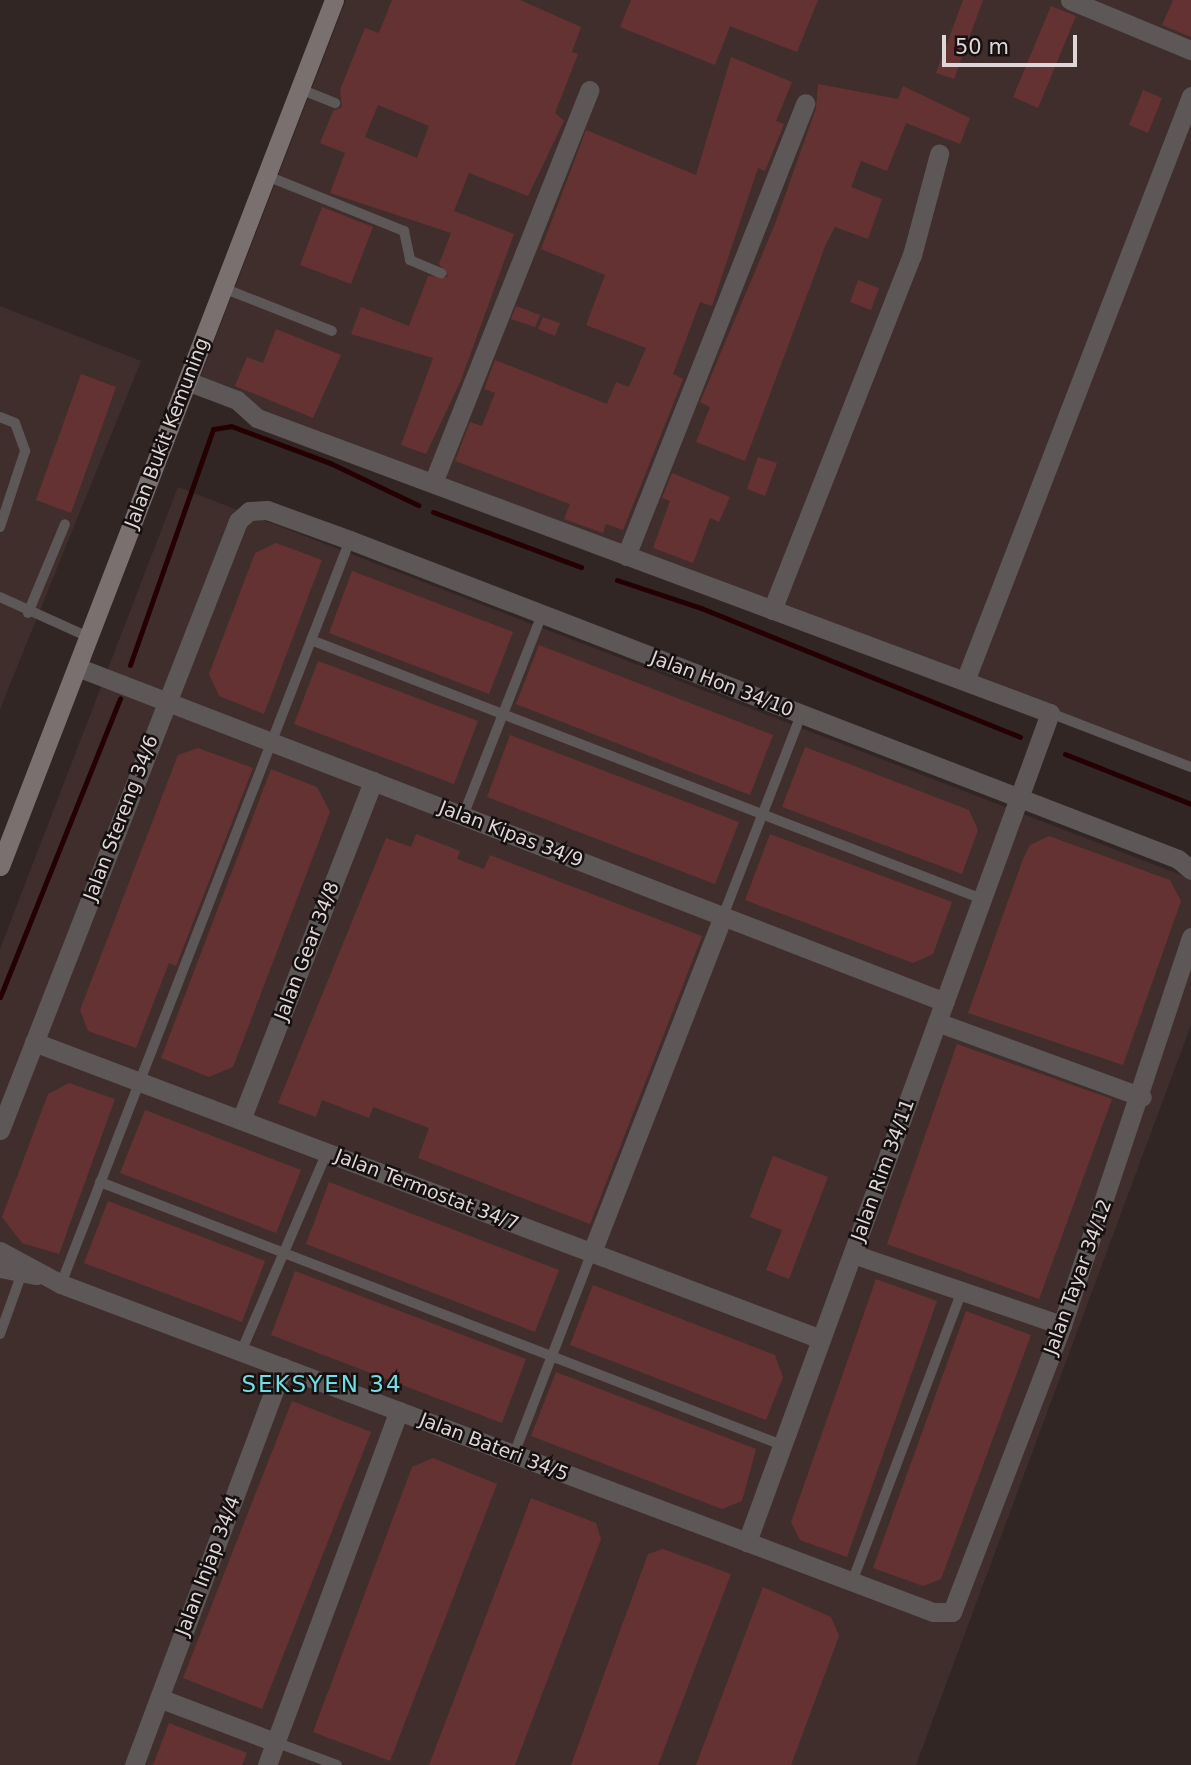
<!DOCTYPE html>
<style>
body{margin:0}
#map{position:relative;width:1191px;height:1765px;overflow:hidden;background:#322625;font-family:"DejaVu Sans",sans-serif}
div>[style]{position:absolute}
[style*='--x']{left:calc(var(--x)*1px);top:calc(var(--y)*1px);width:calc(var(--w)*1px);rotate:calc(var(--a)*1deg)}
.built>*{inset:0;background:#402e2d}
.stream>*{height:5px;margin:-2.5px;padding:0 2.5px;transform-origin:2.5px;border-radius:2.5px;background:#250002}
.building>*{inset:0;background:#643233}
.service>*{height:10px;margin:-5px;padding:0 5px;transform-origin:5px;border-radius:5px;background:#5d5757}
.minor>*{height:19px;margin:-9.5px;padding:0 9.5px;transform-origin:9.5px;border-radius:9.5px;background:#5d5757}
.secondary>*{height:19px;margin:-9.5px;padding:0 9.5px;transform-origin:9.5px;border-radius:9.5px;background:#7a7070}
span{translate:-50% -50%;white-space:nowrap;text-align:center;line-height:1.15;-webkit-text-stroke:5px #161010;paint-order:stroke}
.street-label{font-size:19px;color:#dfd7d7}
.quarter-label{font-size:23px;color:#71dee3;letter-spacing:2px}
.scale{position:absolute;left:942px;top:35px;width:135px;height:32px;box-sizing:border-box;border:4px solid #dfd7d7;border-top:0;padding-left:9px;font-size:21px;line-height:24px;white-space:nowrap;color:#dfd7d7;-webkit-text-stroke:5px #161010;paint-order:stroke}
</style>
<div id="map">
<div class="built">
<i style="clip-path:polygon(346px 0,1191px 0,1191px 763px,262px 412px,200px 378px)"></i>
<i style="clip-path:polygon(0 306px,141px 361px,0 709px)"></i>
<i style="clip-path:polygon(178px 487px,1191px 879px,1191px 1025px,916px 1765px,0 1765px,0 949px)"></i>
</div>
<div class="stream">
<i style="--x:433;--y:512;--w:158;--a:20.4"></i>
<i style="--x:617;--y:580;--w:89;--a:18.4"></i>
<i style="--x:701;--y:608;--w:344;--a:22"></i>
<i style="--x:130;--y:665;--w:250;--a:-70.6"></i>
<i style="--x:213;--y:429;--w:18;--a:-9"></i>
<i style="--x:231;--y:426;--w:106;--a:20.5"></i>
<i style="--x:330;--y:463;--w:98;--a:25.5"></i>
<i style="--x:1065;--y:754;--w:136;--a:21.6"></i>
<i style="--x:0;--y:997;--w:322;--a:-68.1"></i>
</div>
<div class="building">
<i style="clip-path:polygon(evenodd,392px 0,520px 0,581px 27px,572px 52px,578px 54px,555px 113px,564px 121px,528px 196px,469px 173px,454px 211px,514px 234px,461px 380px,426px 454px,401px 445px,433px 358px,351px 334px,361px 307px,409px 326px,428px 276px,448px 277px,439px 264px,451px 233px,330px 193px,345px 153px,320px 143px,333px 111px,342px 107px,340px 90px,365px 28px,379px 33px,392px 0,378px 105px,429px 126px,417px 158px,365px 137px,378px 105px)"></i>
<i style="clip-path:polygon(631px 0,818px 0,797px 52px,730px 26px,715px 65px,620px 27px)"></i>
<i style="clip-path:polygon(963px 0,983px 0,954px 79px,936px 73px)"></i>
<i style="clip-path:polygon(1173px 0,1191px 0,1191px 37px,1162px 25px)"></i>
<i style="clip-path:polygon(1051px 6px,1076px 16px,1038px 108px,1013px 97px)"></i>
<i style="clip-path:polygon(731px 57px,792px 82px,776px 121px,784px 124px,765px 171px,758px 168px,712px 306px,700px 302px,673px 374px,683px 379px,623px 530px,606px 524px,603px 533px,564px 519px,570px 504px,455px 461px,470px 422px,482px 426px,495px 393px,484px 389px,495px 360px,607px 404px,616px 382px,629px 387px,646px 348px,586px 325px,605px 275px,541px 249px,586px 130px,696px 175px)"></i>
<i style="clip-path:polygon(818px 84px,898px 99px,903px 86px,970px 118px,960px 144px,906px 123px,887px 171px,861px 161px,851px 187px,882px 199px,868px 239px,835px 227px,826px 244px,745px 461px,696px 442px,710px 407px,700px 402px,775px 224px,816px 108px)"></i>
<i style="clip-path:polygon(1143px 90px,1162px 98px,1148px 133px,1129px 125px)"></i>
<i style="clip-path:polygon(322px 207px,373px 227px,351px 284px,300px 265px)"></i>
<i style="clip-path:polygon(858px 280px,879px 288px,871px 310px,850px 302px)"></i>
<i style="clip-path:polygon(516px 306px,540px 315px,535px 327px,511px 319px)"></i>
<i style="clip-path:polygon(543px 317px,560px 323px,555px 336px,538px 329px)"></i>
<i style="clip-path:polygon(276px 329px,341px 355px,313px 418px,235px 386px,247px 357px,263px 363px)"></i>
<i style="clip-path:polygon(81px 374px,116px 387px,71px 513px,36px 500px)"></i>
<i style="clip-path:polygon(758px 457px,777px 463px,765px 496px,747px 489px)"></i>
<i style="clip-path:polygon(672px 473px,730px 497px,719px 522px,710px 518px,693px 563px,653px 548px,670px 501px,662px 498px)"></i>
<i style="clip-path:polygon(276px 543px,322px 560px,264px 714px,219px 696px,209px 674px,255px 553px)"></i>
<i style="clip-path:polygon(352px 571px,513px 632px,489px 694px,329px 633px)"></i>
<i style="clip-path:polygon(539px 645px,773px 735px,750px 795px,516px 704px)"></i>
<i style="clip-path:polygon(318px 661px,478px 721px,454px 784px,294px 724px)"></i>
<i style="clip-path:polygon(510px 735px,739px 822px,715px 884px,487px 797px)"></i>
<i style="clip-path:polygon(805px 747px,969px 810px,978px 830px,962px 874px,782px 807px)"></i>
<i style="clip-path:polygon(198px 748px,253px 768px,176px 966px,169px 963px,136px 1048px,88px 1031px,80px 1010px,178px 755px)"></i>
<i style="clip-path:polygon(271px 769px,317px 787px,330px 812px,233px 1067px,209px 1077px,161px 1058px)"></i>
<i style="clip-path:polygon(416px 834px,460px 851px,457px 859px,484px 869px,490px 855px,702px 936px,590px 1224px,418px 1158px,429px 1128px,373px 1107px,369px 1118px,322px 1100px,316px 1117px,278px 1103px,386px 838px,411px 847px)"></i>
<i style="clip-path:polygon(770px 834px,952px 902px,933px 954px,913px 963px,745px 900px)"></i>
<i style="clip-path:polygon(1049px 836px,1170px 880px,1181px 901px,1123px 1065px,968px 1013px,1023px 859px,1030px 845px)"></i>
<i style="clip-path:polygon(957px 1044px,1112px 1099px,1039px 1299px,887px 1244px)"></i>
<i style="clip-path:polygon(69px 1083px,115px 1099px,59px 1254px,22px 1243px,2px 1217px,48px 1094px)"></i>
<i style="clip-path:polygon(145px 1110px,301px 1170px,276px 1233px,120px 1173px)"></i>
<i style="clip-path:polygon(773px 1156px,828px 1177px,789px 1279px,766px 1270px,782px 1230px,750px 1217px)"></i>
<i style="clip-path:polygon(329px 1182px,559px 1270px,535px 1332px,306px 1244px)"></i>
<i style="clip-path:polygon(108px 1201px,265px 1261px,242px 1322px,84px 1263px)"></i>
<i style="clip-path:polygon(295px 1271px,526px 1359px,502px 1423px,271px 1335px)"></i>
<i style="clip-path:polygon(876px 1279px,937px 1301px,847px 1557px,800px 1540px,791px 1522px)"></i>
<i style="clip-path:polygon(593px 1285px,775px 1355px,783px 1377px,766px 1420px,570px 1345px)"></i>
<i style="clip-path:polygon(966px 1311px,1031px 1335px,941px 1579px,923px 1586px,873px 1568px)"></i>
<i style="clip-path:polygon(556px 1372px,756px 1449px,742px 1501px,722px 1509px,531px 1436px)"></i>
<i style="clip-path:polygon(292px 1401px,371px 1432px,262px 1709px,183px 1678px)"></i>
<i style="clip-path:polygon(433px 1458px,497px 1484px,390px 1761px,313px 1732px,412px 1467px)"></i>
<i style="clip-path:polygon(531px 1498px,596px 1523px,601px 1539px,515px 1765px,429px 1765px)"></i>
<i style="clip-path:polygon(663px 1549px,731px 1574px,658px 1765px,571px 1765px,648px 1554px)"></i>
<i style="clip-path:polygon(763px 1587px,831px 1617px,839px 1636px,791px 1765px,696px 1765px)"></i>
<i style="clip-path:polygon(169px 1723px,247px 1753px,242px 1765px,153px 1765px)"></i>
</div>
<div class="service">
<i style="--x:300;--y:89;--w:38;--a:22"></i>
<i style="--x:267;--y:176;--w:148;--a:21.9"></i>
<i style="--x:404;--y:231;--w:30;--a:78"></i>
<i style="--x:410;--y:260;--w:34;--a:23"></i>
<i style="--x:223;--y:288;--w:117;--a:21.5"></i>
<i style="--x:0;--y:417;--w:16;--a:22"></i>
<i style="--x:15;--y:423;--w:30;--a:70"></i>
<i style="--x:25;--y:451;--w:80;--a:108.2"></i>
<i style="--x:0;--y:597;--w:97;--a:24.4"></i>
<i style="--x:28;--y:613;--w:96;--a:-67.4"></i>
<i style="--x:311;--y:640;--w:719;--a:21.11"></i>
<i style="--x:1050;--y:713;--w:151;--a:21"></i>
<i style="--x:463;--y:816;--w:217;--a:-68.6"></i>
<i style="--x:723;--y:916;--w:216;--a:-68.8"></i>
<i style="--x:100;--y:1182;--w:731;--a:21.09"></i>
<i style="--x:61;--y:1284;--w:798;--a:-68.77"></i>
<i style="--x:0;--y:1334;--w:68;--a:-70.2"></i>
<i style="--x:241;--y:1352;--w:218;--a:-66.7"></i>
<i style="--x:514;--y:1454;--w:217;--a:-68.9"></i>
<i style="--x:852;--y:1582;--w:311;--a:-69.3"></i>
<i style="--x:275;--y:1742;--w:66;--a:20.4"></i>
</div>
<div class="minor">
<i style="--x:1070;--y:0;--w:131;--a:22.5"></i>
<i style="--x:187;--y:381;--w:53;--a:20.8"></i>
<i style="--x:237;--y:400;--w:27;--a:42"></i>
<i style="--x:257;--y:418;--w:846;--a:20.41"></i>
<i style="--x:1050;--y:713;--w:883;--a:110.08"></i>
<i style="--x:433;--y:483;--w:423;--a:-68.3"></i>
<i style="--x:626;--y:556;--w:487;--a:-68.4"></i>
<i style="--x:772;--y:610;--w:382;--a:-68.5"></i>
<i style="--x:912;--y:255;--w:105;--a:-75"></i>
<i style="--x:77;--y:667;--w:930;--a:21.1"></i>
<i style="--x:965;--y:681;--w:627;--a:-68.88"></i>
<i style="--x:937;--y:1022;--w:218;--a:20.1"></i>
<i style="--x:34;--y:1042;--w:841;--a:20.68"></i>
<i style="--x:241;--y:1120;--w:364;--a:-68.7"></i>
<i style="--x:0;--y:1130;--w:654;--a:-68.65"></i>
<i style="--x:238;--y:521;--w:15;--a:-42"></i>
<i style="--x:249;--y:511;--w:18;--a:-3"></i>
<i style="--x:267;--y:510;--w:88;--a:19.9"></i>
<i style="--x:350;--y:540;--w:887;--a:21.07"></i>
<i style="--x:1178;--y:859;--w:17;--a:40"></i>
<i style="--x:0;--y:1251;--w:69;--a:28.4"></i>
<i style="--x:61;--y:1284;--w:932;--a:20.61"></i>
<i style="--x:933;--y:1612;--w:19;--a:0"></i>
<i style="--x:952;--y:1612;--w:307;--a:-69"></i>
<i style="--x:1062;--y:1325;--w:409;--a:-71.6"></i>
<i style="--x:592;--y:1252;--w:361;--a:-68.7"></i>
<i style="--x:853;--y:1254;--w:221;--a:18.8"></i>
<i style="--x:0;--y:1268;--w:37;--a:11"></i>
<i style="--x:159;--y:1698;--w:124;--a:20.8"></i>
<i style="--x:134;--y:1765;--w:425;--a:-69.5"></i>
<i style="--x:267;--y:1765;--w:378;--a:-69.6"></i>
</div>
<div class="secondary">
<i style="--x:0;--y:866;--w:928;--a:-68.91"></i>
</div>
<div class="street-label">
<span style="left:167px;top:433px;rotate:-69deg">Jalan Bukit Kemuning</span>
<span style="left:722px;top:684px;rotate:21deg">Jalan Hon 34/10</span>
<span style="left:121px;top:818px;rotate:-69deg">Jalan Stereng 34/6</span>
<span style="left:511px;top:834px;rotate:21deg">Jalan Kipas 34/9</span>
<span style="left:307px;top:951px;rotate:-69deg">Jalan Gear 34/8</span>
<span style="left:883px;top:1170px;rotate:-70deg">Jalan Rim 34/11</span>
<span style="left:427px;top:1190px;rotate:21deg">Jalan Termostat 34/7</span>
<span style="left:1078px;top:1277px;rotate:-70deg">Jalan Tayar 34/12</span>
<span style="left:494px;top:1447px;rotate:21deg">Jalan Bateri 34/5</span>
<span style="left:208px;top:1566px;rotate:-69deg">Jalan Injap 34/4</span>
</div>
<div class="quarter-label">
<span style="left:322px;top:1384px">SEKSYEN 34</span>
</div>
<div class="scale">50 m</div>
</div>
